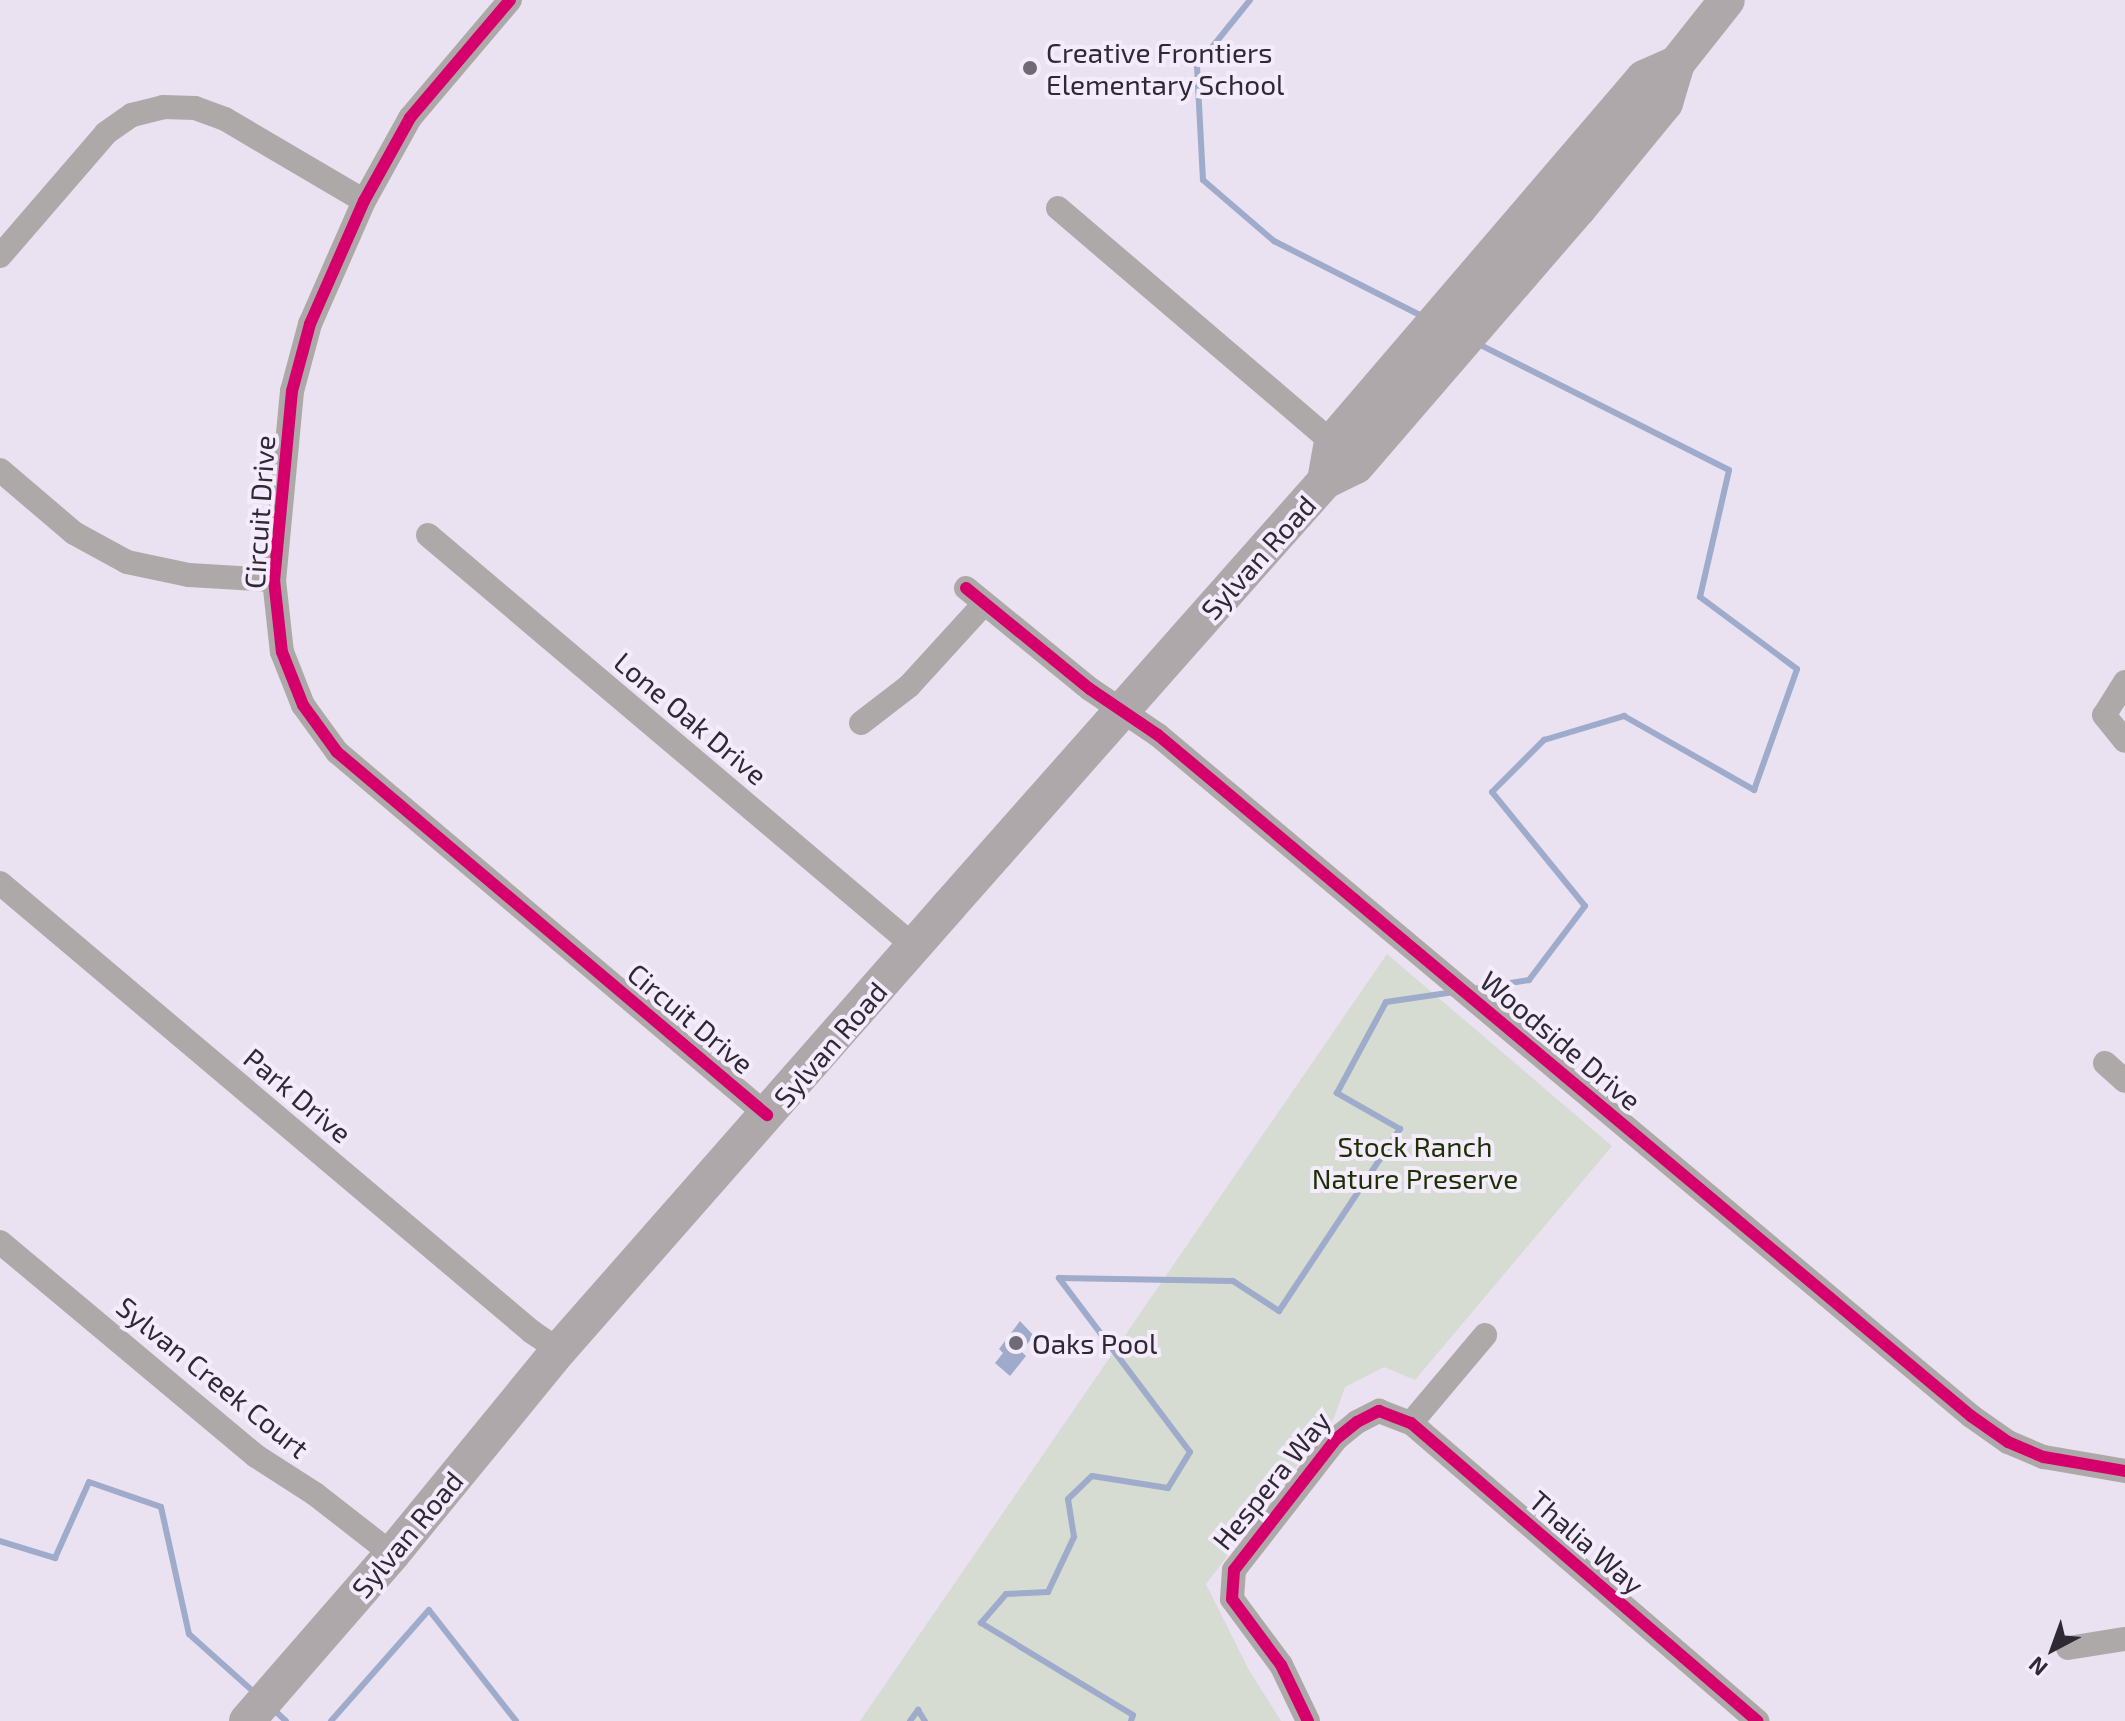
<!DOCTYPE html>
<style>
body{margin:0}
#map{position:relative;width:2125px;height:1721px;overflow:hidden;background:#eae1f1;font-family:"Exo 2",sans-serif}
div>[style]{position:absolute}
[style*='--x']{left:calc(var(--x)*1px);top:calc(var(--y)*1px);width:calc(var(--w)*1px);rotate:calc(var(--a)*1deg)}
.green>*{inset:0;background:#d6dcd1}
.water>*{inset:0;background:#9eabca}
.stream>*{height:6px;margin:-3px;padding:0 3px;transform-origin:3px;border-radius:3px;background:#9eabca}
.street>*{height:24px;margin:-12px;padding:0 12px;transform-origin:12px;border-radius:12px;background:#aea9a9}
.secondary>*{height:36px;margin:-18px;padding:0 18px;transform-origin:18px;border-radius:18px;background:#aea8aa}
.cycleway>*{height:12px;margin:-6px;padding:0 6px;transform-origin:6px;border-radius:6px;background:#d6006c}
.dots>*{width:22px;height:22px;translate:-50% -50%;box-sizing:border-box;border:4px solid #f4ebfc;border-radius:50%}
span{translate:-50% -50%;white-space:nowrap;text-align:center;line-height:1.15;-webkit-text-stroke:8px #f4ebfc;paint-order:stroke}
.poi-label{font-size:28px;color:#2f2934}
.left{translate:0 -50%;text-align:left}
.street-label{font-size:28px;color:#2f2934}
.park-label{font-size:28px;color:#1c3002}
.north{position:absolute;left:2013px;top:1609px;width:80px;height:80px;-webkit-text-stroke:6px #f4ebfc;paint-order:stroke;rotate:221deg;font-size:22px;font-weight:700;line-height:32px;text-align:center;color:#2f2934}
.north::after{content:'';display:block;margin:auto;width:28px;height:36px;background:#2f2934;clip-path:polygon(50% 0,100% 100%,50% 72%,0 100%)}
</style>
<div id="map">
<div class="green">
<i style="clip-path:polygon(1387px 954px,1612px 1146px,1415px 1380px,1384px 1367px,1345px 1387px,1334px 1418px,1206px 1584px,1249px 1670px,1281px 1721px,860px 1721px)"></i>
</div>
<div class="water">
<i style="clip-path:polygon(1020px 1321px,1034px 1336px,1021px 1351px,1026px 1356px,1010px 1376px,995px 1363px,1003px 1353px,999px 1349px)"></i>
</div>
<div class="stream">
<i style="--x:1250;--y:0;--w:85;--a:128.8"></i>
<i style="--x:1197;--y:66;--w:114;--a:87"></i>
<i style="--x:1203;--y:180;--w:94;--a:40.7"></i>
<i style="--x:1274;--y:241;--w:168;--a:26.9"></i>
<i style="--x:1473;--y:989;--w:57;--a:-9.1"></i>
<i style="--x:1529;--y:980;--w:93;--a:-52.9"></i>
<i style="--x:1585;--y:906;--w:147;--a:-129.2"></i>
<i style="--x:1492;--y:792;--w:74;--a:-45"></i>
<i style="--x:1544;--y:740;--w:84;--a:-16.7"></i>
<i style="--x:1624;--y:716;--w:150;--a:29.6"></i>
<i style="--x:1754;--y:790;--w:128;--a:-70.4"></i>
<i style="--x:1797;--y:669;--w:121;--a:-143.4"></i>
<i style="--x:1700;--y:597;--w:130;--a:-77.1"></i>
<i style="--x:1729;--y:470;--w:283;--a:-153.3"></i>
<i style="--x:0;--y:1541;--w:58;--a:17.2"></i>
<i style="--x:55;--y:1558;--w:83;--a:-65.9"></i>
<i style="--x:89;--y:1482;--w:76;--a:19.1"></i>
<i style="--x:161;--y:1507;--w:130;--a:77.6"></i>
<i style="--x:189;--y:1634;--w:89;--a:41.8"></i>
<i style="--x:272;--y:1708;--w:19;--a:43"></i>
<i style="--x:331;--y:1721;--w:148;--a:-48.6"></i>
<i style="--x:429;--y:1610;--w:141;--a:51.9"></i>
<i style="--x:910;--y:1721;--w:14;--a:-54"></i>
<i style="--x:918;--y:1710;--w:13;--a:58"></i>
<i style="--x:1131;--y:1721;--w:6;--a:-72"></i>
<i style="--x:1133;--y:1715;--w:178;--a:-148.8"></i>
<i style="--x:981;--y:1623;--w:38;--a:-49"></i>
<i style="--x:1006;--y:1594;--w:42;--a:-2.7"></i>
<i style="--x:1048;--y:1592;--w:61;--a:-64.7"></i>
<i style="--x:1074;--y:1537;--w:38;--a:-99"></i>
<i style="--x:1068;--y:1499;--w:33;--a:-44"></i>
<i style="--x:1092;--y:1476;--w:77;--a:9"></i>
<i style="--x:1168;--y:1488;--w:42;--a:-58.6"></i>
<i style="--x:1190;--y:1452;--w:218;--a:-127"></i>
<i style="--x:1059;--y:1278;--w:174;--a:1"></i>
<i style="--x:1233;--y:1281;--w:55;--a:33.1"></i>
<i style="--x:1279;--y:1311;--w:219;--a:-56.4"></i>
<i style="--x:1400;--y:1129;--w:73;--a:-150.3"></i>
<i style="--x:1337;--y:1093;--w:103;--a:-61.7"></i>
<i style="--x:1386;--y:1002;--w:69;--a:-8.4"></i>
</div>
<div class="street">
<i style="--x:510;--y:0;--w:155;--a:130.3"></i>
<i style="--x:410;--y:118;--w:95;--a:119"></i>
<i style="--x:364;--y:201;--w:134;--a:113.7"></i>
<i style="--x:310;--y:324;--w:69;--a:105"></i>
<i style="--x:292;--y:391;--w:190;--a:95.4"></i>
<i style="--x:274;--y:580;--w:72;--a:83.7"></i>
<i style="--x:282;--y:652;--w:57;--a:68.4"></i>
<i style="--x:303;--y:705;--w:58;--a:54.1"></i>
<i style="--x:337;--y:752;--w:563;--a:40.17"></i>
<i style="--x:1058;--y:208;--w:360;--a:40.5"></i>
<i style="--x:0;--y:256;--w:162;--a:-49.2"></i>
<i style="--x:106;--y:133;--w:32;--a:-35"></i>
<i style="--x:132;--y:115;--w:32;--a:-14"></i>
<i style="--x:163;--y:107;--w:32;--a:2"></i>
<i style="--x:195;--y:108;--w:32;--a:20"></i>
<i style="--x:225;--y:119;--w:161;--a:30.5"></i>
<i style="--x:0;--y:470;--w:97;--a:40.4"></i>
<i style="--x:74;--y:533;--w:60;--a:28.7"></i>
<i style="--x:127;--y:562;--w:63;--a:11.8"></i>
<i style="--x:189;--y:575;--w:85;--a:3.4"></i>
<i style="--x:428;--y:535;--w:638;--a:40.23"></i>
<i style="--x:966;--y:588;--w:160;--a:39.2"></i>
<i style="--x:1090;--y:689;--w:82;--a:34.1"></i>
<i style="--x:1158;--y:735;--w:1061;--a:39.95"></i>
<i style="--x:1971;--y:1416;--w:45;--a:35.1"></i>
<i style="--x:2008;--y:1442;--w:39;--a:23"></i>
<i style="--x:2044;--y:1457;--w:82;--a:9.8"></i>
<i style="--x:2125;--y:682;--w:39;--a:122"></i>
<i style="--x:2104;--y:715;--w:33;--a:51"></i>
<i style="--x:861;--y:723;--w:61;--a:-37.6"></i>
<i style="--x:909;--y:686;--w:110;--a:-47.6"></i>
<i style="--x:0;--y:883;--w:696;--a:40.16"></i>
<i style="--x:532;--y:1332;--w:32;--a:34"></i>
<i style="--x:2105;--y:1063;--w:27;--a:42"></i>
<i style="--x:0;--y:1242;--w:334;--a:39.9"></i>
<i style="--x:256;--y:1456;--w:70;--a:32.8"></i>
<i style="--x:315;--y:1494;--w:98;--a:37.9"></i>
<i style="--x:1411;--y:1423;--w:115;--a:-49.9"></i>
<i style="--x:2068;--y:1648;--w:58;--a:-9"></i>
<i style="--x:1308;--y:1721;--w:62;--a:-115.7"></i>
<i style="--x:1281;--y:1665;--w:82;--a:-126.6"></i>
<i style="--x:1232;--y:1599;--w:29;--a:-86"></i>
<i style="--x:1234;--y:1570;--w:166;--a:-52.1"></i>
<i style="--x:1336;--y:1439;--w:27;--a:-39"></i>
<i style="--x:1357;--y:1422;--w:25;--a:-27"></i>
<i style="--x:1379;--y:1411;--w:34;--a:21"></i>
<i style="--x:1411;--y:1423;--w:457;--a:40.7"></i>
</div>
<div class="secondary">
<i style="--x:1325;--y:481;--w:40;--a:-80"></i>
<i style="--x:1332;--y:442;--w:479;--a:-49.4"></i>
<i style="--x:1644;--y:78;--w:36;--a:-24"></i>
<i style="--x:247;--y:1721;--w:221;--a:-49"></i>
<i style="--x:392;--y:1554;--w:264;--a:-50.7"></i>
<i style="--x:559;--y:1350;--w:591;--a:-48.7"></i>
<i style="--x:949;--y:906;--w:567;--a:-48.5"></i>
<i style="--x:1325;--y:481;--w:34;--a:-26"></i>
<i style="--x:1356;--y:466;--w:340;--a:-49.2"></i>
<i style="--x:1578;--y:209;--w:137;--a:-50.6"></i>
<i style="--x:1665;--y:103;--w:42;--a:-73.3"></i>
<i style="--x:1677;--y:63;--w:80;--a:-51.6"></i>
</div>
<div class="cycleway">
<i style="--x:510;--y:0;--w:155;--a:130.3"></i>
<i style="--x:410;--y:118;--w:95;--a:119"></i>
<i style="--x:364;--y:201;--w:134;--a:113.7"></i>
<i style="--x:310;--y:324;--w:69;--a:105"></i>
<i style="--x:292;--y:391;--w:190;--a:95.4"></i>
<i style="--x:274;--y:580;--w:72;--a:83.7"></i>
<i style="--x:282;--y:652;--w:57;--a:68.4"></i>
<i style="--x:303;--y:705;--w:58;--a:54.1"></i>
<i style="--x:337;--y:752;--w:563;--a:40.17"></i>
<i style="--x:966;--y:588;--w:160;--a:39.2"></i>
<i style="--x:1090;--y:689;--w:82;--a:34.1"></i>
<i style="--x:1158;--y:735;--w:1061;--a:39.95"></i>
<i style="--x:1971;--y:1416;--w:45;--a:35.1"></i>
<i style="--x:2008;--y:1442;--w:39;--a:23"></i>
<i style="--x:2044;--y:1457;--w:82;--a:9.8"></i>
<i style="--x:1308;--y:1721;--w:62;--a:-115.7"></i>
<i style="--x:1281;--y:1665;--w:82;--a:-126.6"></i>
<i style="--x:1232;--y:1599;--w:29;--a:-86"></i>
<i style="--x:1234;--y:1570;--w:166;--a:-52.1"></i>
<i style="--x:1336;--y:1439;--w:27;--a:-39"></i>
<i style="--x:1357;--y:1422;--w:25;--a:-27"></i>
<i style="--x:1379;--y:1411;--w:34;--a:21"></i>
<i style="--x:1411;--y:1423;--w:457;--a:40.7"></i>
</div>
<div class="dots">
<i style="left:1030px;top:68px;background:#706976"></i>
<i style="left:1016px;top:1343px;background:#706976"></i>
</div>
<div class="poi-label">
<span class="left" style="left:1046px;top:68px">Creative Frontiers<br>Elementary School</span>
<span class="left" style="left:1032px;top:1343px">Oaks Pool</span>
</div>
<div class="street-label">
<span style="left:259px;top:512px;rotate:-86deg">Circuit Drive</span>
<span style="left:1258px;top:557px;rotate:-48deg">Sylvan Road</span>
<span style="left:691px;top:718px;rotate:40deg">Lone Oak Drive</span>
<span style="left:691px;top:1018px;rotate:40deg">Circuit Drive</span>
<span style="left:1561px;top:1040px;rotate:40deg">Woodside Drive</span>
<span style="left:830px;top:1044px;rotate:-49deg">Sylvan Road</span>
<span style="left:298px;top:1095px;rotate:40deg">Park Drive</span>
<span style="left:213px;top:1377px;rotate:39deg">Sylvan Creek Court</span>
<span style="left:1271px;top:1480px;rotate:-51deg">Hespera Way</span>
<span style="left:407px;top:1534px;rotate:-50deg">Sylvan Road</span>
<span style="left:1587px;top:1542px;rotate:41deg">Thalia Way</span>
</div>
<div class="park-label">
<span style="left:1415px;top:1162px">Stock Ranch<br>Nature Preserve</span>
</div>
<div class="north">N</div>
</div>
